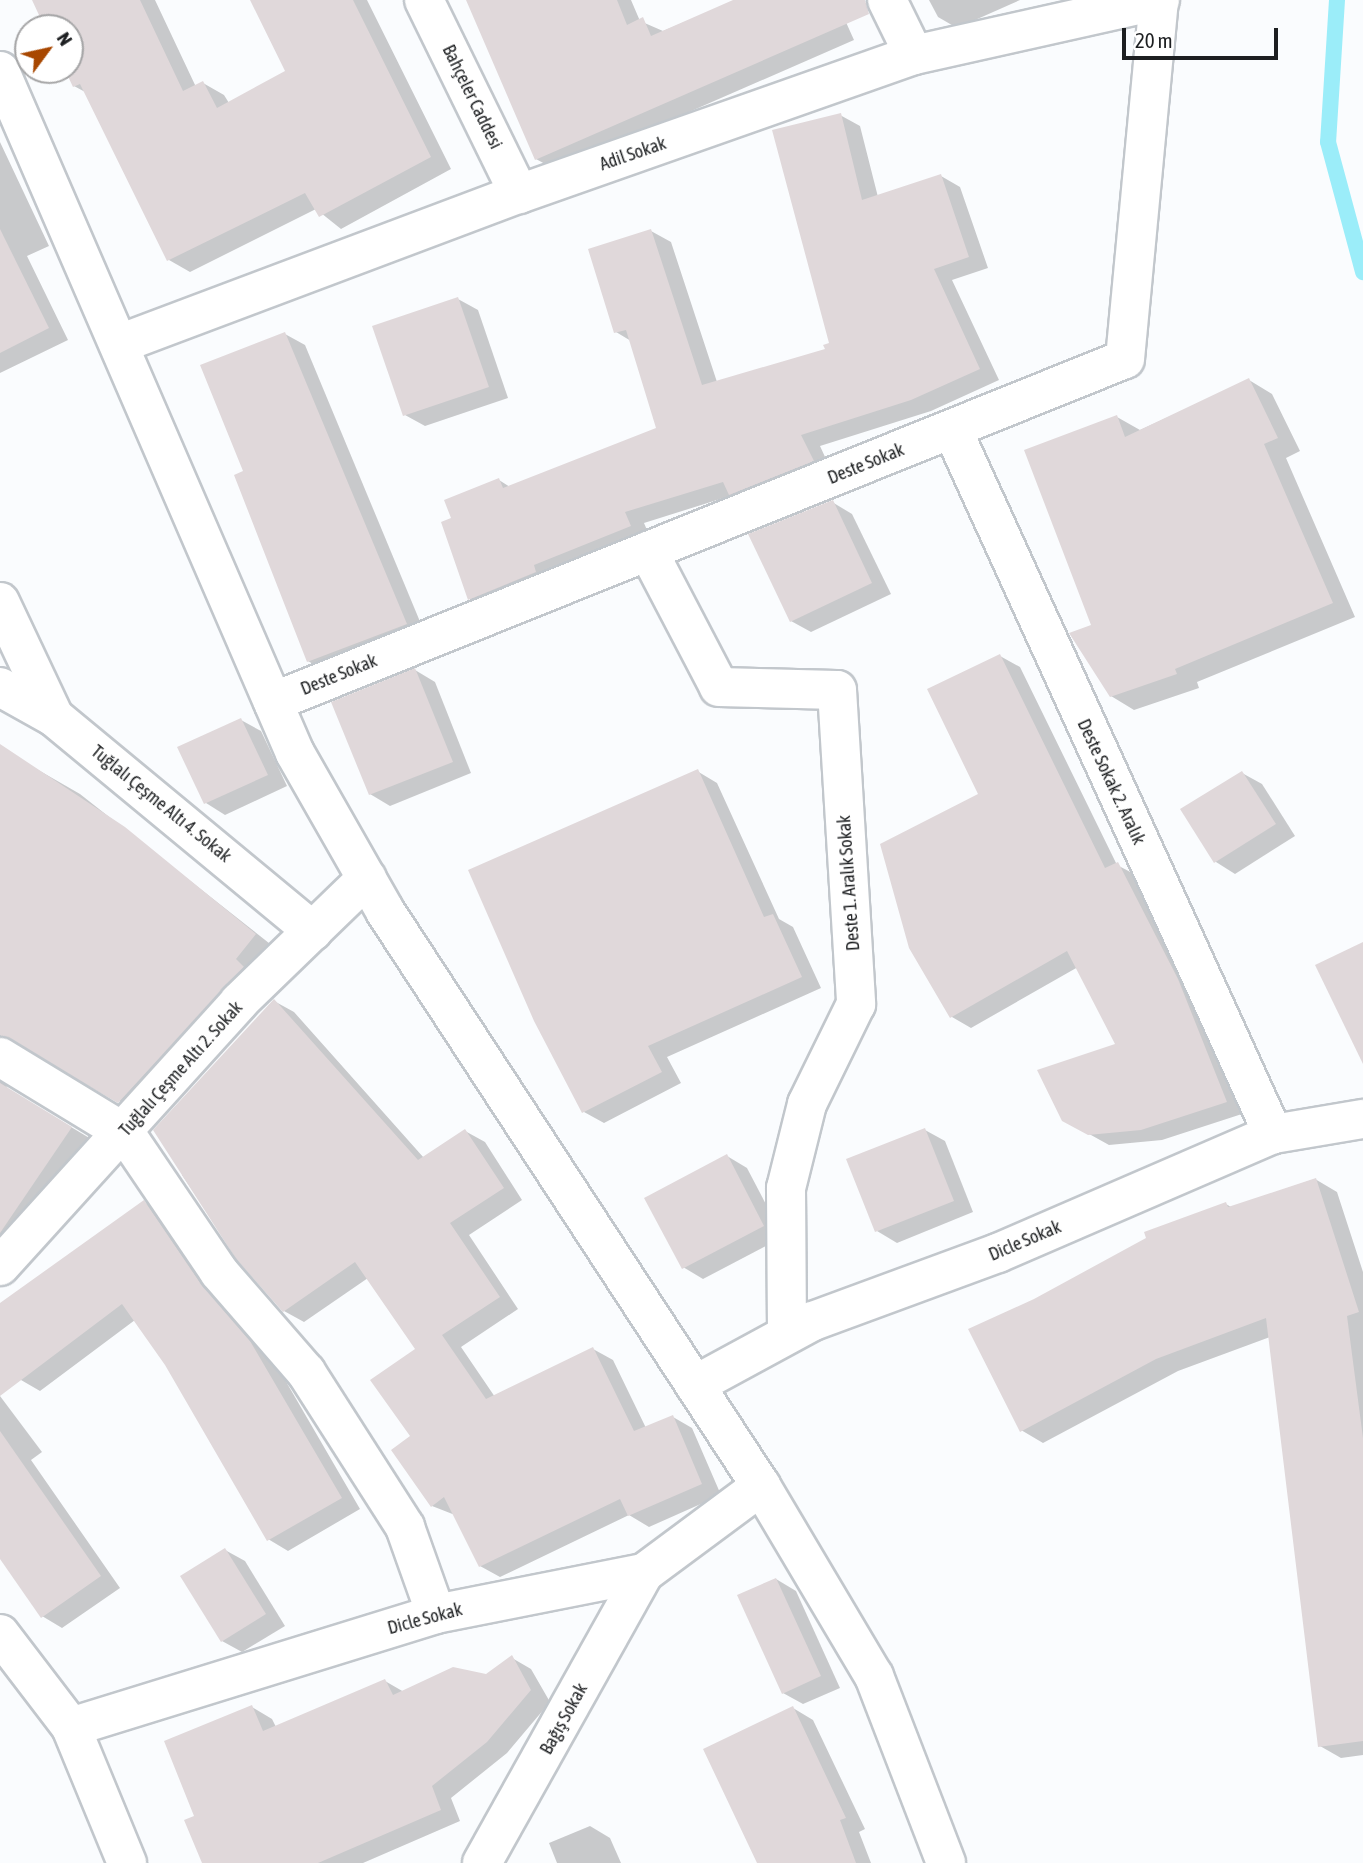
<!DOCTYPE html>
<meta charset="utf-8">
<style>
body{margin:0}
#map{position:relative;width:1363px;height:1863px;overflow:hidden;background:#fafcfe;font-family:"Asap Condensed",sans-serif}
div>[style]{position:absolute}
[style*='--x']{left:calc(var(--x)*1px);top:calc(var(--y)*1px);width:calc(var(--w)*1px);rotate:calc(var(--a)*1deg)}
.shadow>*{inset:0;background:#0003}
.stream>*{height:16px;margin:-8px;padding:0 8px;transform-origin:8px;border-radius:8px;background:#9bedf9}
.building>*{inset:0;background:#e0d8da}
.roads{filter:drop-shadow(2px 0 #c2c7cc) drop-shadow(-2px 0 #c2c7cc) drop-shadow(0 2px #c2c7cc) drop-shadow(0 -2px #c2c7cc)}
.minor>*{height:38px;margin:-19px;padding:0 19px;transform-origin:19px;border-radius:19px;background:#fff}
.tertiary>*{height:38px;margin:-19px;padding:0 19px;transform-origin:19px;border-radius:19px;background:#fff}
span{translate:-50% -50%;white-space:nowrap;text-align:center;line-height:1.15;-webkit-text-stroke:6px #fff;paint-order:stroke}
.street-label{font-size:18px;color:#1d1f21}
.north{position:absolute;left:14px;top:14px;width:70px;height:70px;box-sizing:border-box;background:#fff;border:2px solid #a5a5a6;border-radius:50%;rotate:57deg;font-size:19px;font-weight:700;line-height:28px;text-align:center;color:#1d1f21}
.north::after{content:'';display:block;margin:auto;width:24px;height:32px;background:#a84700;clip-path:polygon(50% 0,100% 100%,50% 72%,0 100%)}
.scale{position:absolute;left:1122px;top:28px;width:156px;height:32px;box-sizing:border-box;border:4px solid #1d1f21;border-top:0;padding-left:9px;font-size:21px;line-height:24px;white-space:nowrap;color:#1d1f21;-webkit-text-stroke:5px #fff;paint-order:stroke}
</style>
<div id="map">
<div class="shadow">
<i style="clip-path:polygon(33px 0,155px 0,196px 87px,203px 83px,224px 95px,229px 103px,287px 72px,252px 0,367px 0,451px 169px,341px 229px,316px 209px,190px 272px,169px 260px,87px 93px,74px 86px,67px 70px,70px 28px,47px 28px)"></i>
<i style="clip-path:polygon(468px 0,631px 0,640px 21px,663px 31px,738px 0,836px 0,854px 40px,556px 170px,536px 159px)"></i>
<i style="clip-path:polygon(929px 0,1020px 0,957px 28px,938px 17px)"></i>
<i style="clip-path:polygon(840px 115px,860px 126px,878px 197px,941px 176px,960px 187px,988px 268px,952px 280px,999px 380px,931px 411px,820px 446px,832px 472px,750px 505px,733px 495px,644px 523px,650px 537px,489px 610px,470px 599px,453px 519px,499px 480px,510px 487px,658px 429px,631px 341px,616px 332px,651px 231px,671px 242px,717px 382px,827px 351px,831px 344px)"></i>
<i style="clip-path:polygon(0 142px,49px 246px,27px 256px,68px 340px,0 373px)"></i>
<i style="clip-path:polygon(458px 299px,478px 310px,508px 398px,425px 426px,405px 415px)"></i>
<i style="clip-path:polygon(285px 334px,305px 345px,426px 636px,328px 673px,308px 661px,246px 472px)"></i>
<i style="clip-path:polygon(1249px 380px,1272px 394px,1300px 451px,1286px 458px,1355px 617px,1197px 682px,1199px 688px,1134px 710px,1111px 696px,1093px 626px,1117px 417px,1140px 430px)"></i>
<i style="clip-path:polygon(832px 502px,852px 514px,891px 594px,811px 632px,791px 621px)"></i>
<i style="clip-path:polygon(1000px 656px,1020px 667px,1117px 865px,1138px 876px,1245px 1113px,1162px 1140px,1109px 1145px,1064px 1120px,1118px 1045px,1078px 967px,971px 1028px,952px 1017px)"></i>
<i style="clip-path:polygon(415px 670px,435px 682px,471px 773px,390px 806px,370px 794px)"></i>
<i style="clip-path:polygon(241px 720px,261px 731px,287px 786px,225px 815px,206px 803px)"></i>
<i style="clip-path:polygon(0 748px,80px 794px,274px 947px,139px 1113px,31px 1048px,10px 1048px,0 1060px)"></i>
<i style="clip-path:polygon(697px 771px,717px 783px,779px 919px,793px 927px,821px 988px,667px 1057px,681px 1083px,604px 1123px,584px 1112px)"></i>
<i style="clip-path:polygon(1242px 773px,1262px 784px,1295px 836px,1235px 874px,1216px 862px,1183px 810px)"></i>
<i style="clip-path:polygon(274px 1001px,294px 1012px,424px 1158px,465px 1131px,485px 1142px,522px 1200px,469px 1235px,518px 1309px,461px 1347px,495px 1397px,593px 1349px,613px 1360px,646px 1428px,673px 1417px,692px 1428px,721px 1495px,649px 1527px,629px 1515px,500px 1577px,480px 1566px,455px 1515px,432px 1506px,413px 1437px,417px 1349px,368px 1278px,304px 1322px,284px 1311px,238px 1258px,182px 1175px)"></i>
<i style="clip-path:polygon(0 1074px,8px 1089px,91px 1139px,0 1268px)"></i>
<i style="clip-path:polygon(925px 1130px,945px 1141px,973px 1212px,897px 1243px,877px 1231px)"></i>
<i style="clip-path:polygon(727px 1156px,747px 1168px,783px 1237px,703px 1279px,683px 1267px)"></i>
<i style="clip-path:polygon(1315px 1179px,1337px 1192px,1363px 1272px,1363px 1755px,1341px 1758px,1320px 1746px,1270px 1337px,1178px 1371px,1043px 1443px,1021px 1430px,1035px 1301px,1226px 1204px,1231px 1207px)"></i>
<i style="clip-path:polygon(144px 1202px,164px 1214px,270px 1354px,360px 1509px,288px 1551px,268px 1539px,167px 1364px,135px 1320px,40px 1391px,21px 1380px,0 1347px,0 1305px)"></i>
<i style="clip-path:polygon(0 1396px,42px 1452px,31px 1460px,120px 1588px,62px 1628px,42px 1616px,0 1556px)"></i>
<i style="clip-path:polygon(225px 1550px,245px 1561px,285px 1626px,242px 1652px,222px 1641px)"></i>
<i style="clip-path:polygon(776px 1579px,796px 1591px,840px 1688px,803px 1704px,783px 1693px)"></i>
<i style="clip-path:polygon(512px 1658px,531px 1669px,550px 1702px,507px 1753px,451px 1798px,460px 1821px,363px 1863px,204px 1863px,196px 1817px,252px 1707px,272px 1719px,276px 1727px,385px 1681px,404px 1692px,486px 1676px)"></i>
<i style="clip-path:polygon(793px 1708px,813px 1720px,865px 1829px,859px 1832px,871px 1863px,763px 1863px)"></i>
<i style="clip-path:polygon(590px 1826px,610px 1838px,621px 1863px,557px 1863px,549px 1843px)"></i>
</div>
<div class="stream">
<i style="--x:1337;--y:0;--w:142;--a:93.6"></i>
<i style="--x:1328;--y:142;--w:135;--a:74.9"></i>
</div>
<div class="building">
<i style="clip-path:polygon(32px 0,140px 0,183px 91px,203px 81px,217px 108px,285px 71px,250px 0,353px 0,431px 157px,319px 217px,305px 193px,167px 261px,80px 84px,73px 87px,65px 70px,70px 70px,70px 28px,45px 28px)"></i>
<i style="clip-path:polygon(466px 0,617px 0,627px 25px,643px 17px,651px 36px,733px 0,865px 0,869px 14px,535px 160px)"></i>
<i style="clip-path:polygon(841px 113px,862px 200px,941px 174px,969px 257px,934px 269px,980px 369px,911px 400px,801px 435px,814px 461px,729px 495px,723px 482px,625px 512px,631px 526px,534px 565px,536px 572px,468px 600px,441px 522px,451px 518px,444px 500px,499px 478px,503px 488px,656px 428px,626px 330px,614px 333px,588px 249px,651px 229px,702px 385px,825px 349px,823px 345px,829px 343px,772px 130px)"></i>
<i style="clip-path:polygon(0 229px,49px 328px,0 353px)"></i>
<i style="clip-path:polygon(458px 297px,489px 387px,403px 416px,372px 326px)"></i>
<i style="clip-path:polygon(285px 332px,407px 624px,307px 662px,234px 475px,243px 471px,200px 365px)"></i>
<i style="clip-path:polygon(1249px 378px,1278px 438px,1264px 444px,1333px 603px,1175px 669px,1177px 674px,1110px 697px,1069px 633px,1091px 625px,1024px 450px,1117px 415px,1125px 437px)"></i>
<i style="clip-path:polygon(833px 500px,872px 583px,790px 622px,748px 534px)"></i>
<i style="clip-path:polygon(1000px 654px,1105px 868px,1118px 862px,1178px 979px,1227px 1102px,1141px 1130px,1088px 1135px,1062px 1121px,1037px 1070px,1115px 1044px,1067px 951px,950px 1018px,909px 948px,880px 844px,978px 794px,927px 689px)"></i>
<i style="clip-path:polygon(415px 668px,453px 762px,369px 795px,331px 702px)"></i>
<i style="clip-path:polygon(241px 718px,268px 775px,204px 804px,177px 747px)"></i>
<i style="clip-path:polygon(0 744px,125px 827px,256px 934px,236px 959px,244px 967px,118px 1103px,0 1035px)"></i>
<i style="clip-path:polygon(698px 769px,764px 917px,773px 914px,802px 977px,648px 1046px,662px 1072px,582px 1113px,534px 1021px,468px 870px)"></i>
<i style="clip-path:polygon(1242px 771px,1276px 824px,1214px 863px,1180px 809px)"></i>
<i style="clip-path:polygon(1363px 942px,1363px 1064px,1315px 965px)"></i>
<i style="clip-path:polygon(274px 999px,418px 1160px,465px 1129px,504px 1188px,450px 1223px,500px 1297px,442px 1335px,486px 1399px,593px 1347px,634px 1431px,673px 1415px,702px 1484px,628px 1516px,620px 1499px,479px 1567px,444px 1497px,431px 1507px,391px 1450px,410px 1436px,370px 1380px,415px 1349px,355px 1262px,283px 1312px,236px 1259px,153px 1130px)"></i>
<i style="clip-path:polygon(0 1083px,72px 1127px,0 1233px)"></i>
<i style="clip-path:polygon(925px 1128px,954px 1201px,875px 1232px,846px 1159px)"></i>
<i style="clip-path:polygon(727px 1154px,764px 1226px,682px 1269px,644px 1198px)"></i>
<i style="clip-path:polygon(1316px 1178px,1359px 1312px,1347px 1316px,1363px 1438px,1363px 1741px,1318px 1747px,1266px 1318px,1156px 1359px,1020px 1432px,968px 1329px,1034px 1299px,1146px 1238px,1144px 1232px,1226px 1202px,1228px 1207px)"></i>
<i style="clip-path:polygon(144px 1200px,201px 1284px,250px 1341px,342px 1498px,267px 1541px,165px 1365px,122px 1304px,0 1396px,0 1303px)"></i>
<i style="clip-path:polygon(0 1431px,101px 1576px,41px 1618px,0 1559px)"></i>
<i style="clip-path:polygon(225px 1548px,266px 1614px,221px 1642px,180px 1576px)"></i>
<i style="clip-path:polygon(776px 1578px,821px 1676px,782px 1694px,737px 1595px)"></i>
<i style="clip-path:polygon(512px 1655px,531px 1690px,487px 1742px,432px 1786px,441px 1810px,318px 1863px,202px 1863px,184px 1820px,194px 1816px,164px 1741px,252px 1705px,263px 1731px,385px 1679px,393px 1695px,453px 1667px,486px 1674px)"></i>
<i style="clip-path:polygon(793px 1706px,846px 1818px,840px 1820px,856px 1863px,757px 1863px,703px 1749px)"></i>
</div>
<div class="roads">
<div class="minor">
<i style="--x:424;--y:0;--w:216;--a:63.9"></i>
<i style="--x:887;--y:0;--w:61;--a:63.9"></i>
<i style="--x:0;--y:71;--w:743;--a:66.61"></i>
<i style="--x:295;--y:753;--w:182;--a:60.3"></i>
<i style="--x:385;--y:911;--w:687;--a:56.82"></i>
<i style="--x:761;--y:1486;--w:221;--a:59.3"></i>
<i style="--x:874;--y:1676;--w:200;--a:68.9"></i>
<i style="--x:119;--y:344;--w:427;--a:-20.6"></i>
<i style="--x:519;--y:194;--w:419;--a:-19.4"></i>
<i style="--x:914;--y:55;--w:252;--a:-12.6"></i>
<i style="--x:952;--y:429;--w:775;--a:65.52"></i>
<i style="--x:648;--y:551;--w:153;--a:62.4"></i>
<i style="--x:719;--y:687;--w:118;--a:1.5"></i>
<i style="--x:837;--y:690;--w:315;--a:86.5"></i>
<i style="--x:856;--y:1004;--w:111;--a:116.1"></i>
<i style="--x:807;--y:1104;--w:87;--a:104"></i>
<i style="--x:786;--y:1188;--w:146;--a:89.6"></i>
<i style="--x:0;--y:602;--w:127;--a:64.8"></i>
<i style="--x:0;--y:687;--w:62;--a:29.1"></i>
<i style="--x:54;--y:717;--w:336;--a:39.6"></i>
<i style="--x:273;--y:702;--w:918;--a:-21.93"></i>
<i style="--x:1125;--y:359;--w:359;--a:-84.6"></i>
<i style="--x:0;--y:1057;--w:146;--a:31.3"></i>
<i style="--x:125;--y:1133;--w:168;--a:55.9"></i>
<i style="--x:219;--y:1272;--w:133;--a:49"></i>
<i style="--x:306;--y:1372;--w:184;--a:57.4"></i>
<i style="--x:405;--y:1527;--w:92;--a:70.4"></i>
<i style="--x:0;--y:1266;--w:356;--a:-47.8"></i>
<i style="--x:239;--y:1002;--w:178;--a:-44.1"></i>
<i style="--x:695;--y:1385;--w:134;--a:-28.5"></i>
<i style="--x:813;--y:1321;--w:197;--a:-20.2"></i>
<i style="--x:998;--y:1253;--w:300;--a:-23.4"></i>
<i style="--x:1273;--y:1134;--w:91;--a:-9.5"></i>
<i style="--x:71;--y:1727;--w:382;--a:-17.2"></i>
<i style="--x:436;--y:1614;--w:212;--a:-11.2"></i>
<i style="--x:644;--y:1573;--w:146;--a:-36.6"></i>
<i style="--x:482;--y:1863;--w:332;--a:-60.8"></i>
</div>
<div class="tertiary">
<i style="--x:0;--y:1634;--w:117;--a:52.6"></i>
<i style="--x:71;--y:1727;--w:147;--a:67.6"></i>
</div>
</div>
<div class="street-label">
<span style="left:472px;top:97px;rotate:64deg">Bahçeler Caddesi</span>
<span style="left:633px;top:154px;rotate:-19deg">Adil Sokak</span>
<span style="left:866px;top:464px;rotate:-22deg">Deste Sokak</span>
<span style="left:339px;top:675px;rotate:-22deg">Deste Sokak</span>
<span style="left:1111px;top:782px;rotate:65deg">Deste Sokak 2. Aralık</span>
<span style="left:161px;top:804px;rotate:39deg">Tuğlalı Çeşme Altı 4. Sokak</span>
<span style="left:849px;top:883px;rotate:-94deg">Deste 1. Aralık Sokak</span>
<span style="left:181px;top:1069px;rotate:-48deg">Tuğlalı Çeşme Altı 2. Sokak</span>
<span style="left:1025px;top:1241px;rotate:-23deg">Dicle Sokak</span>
<span style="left:425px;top:1619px;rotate:-15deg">Dicle Sokak</span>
<span style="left:564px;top:1719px;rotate:-61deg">Bağış Sokak</span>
</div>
<div class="north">N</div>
<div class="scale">20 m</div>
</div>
